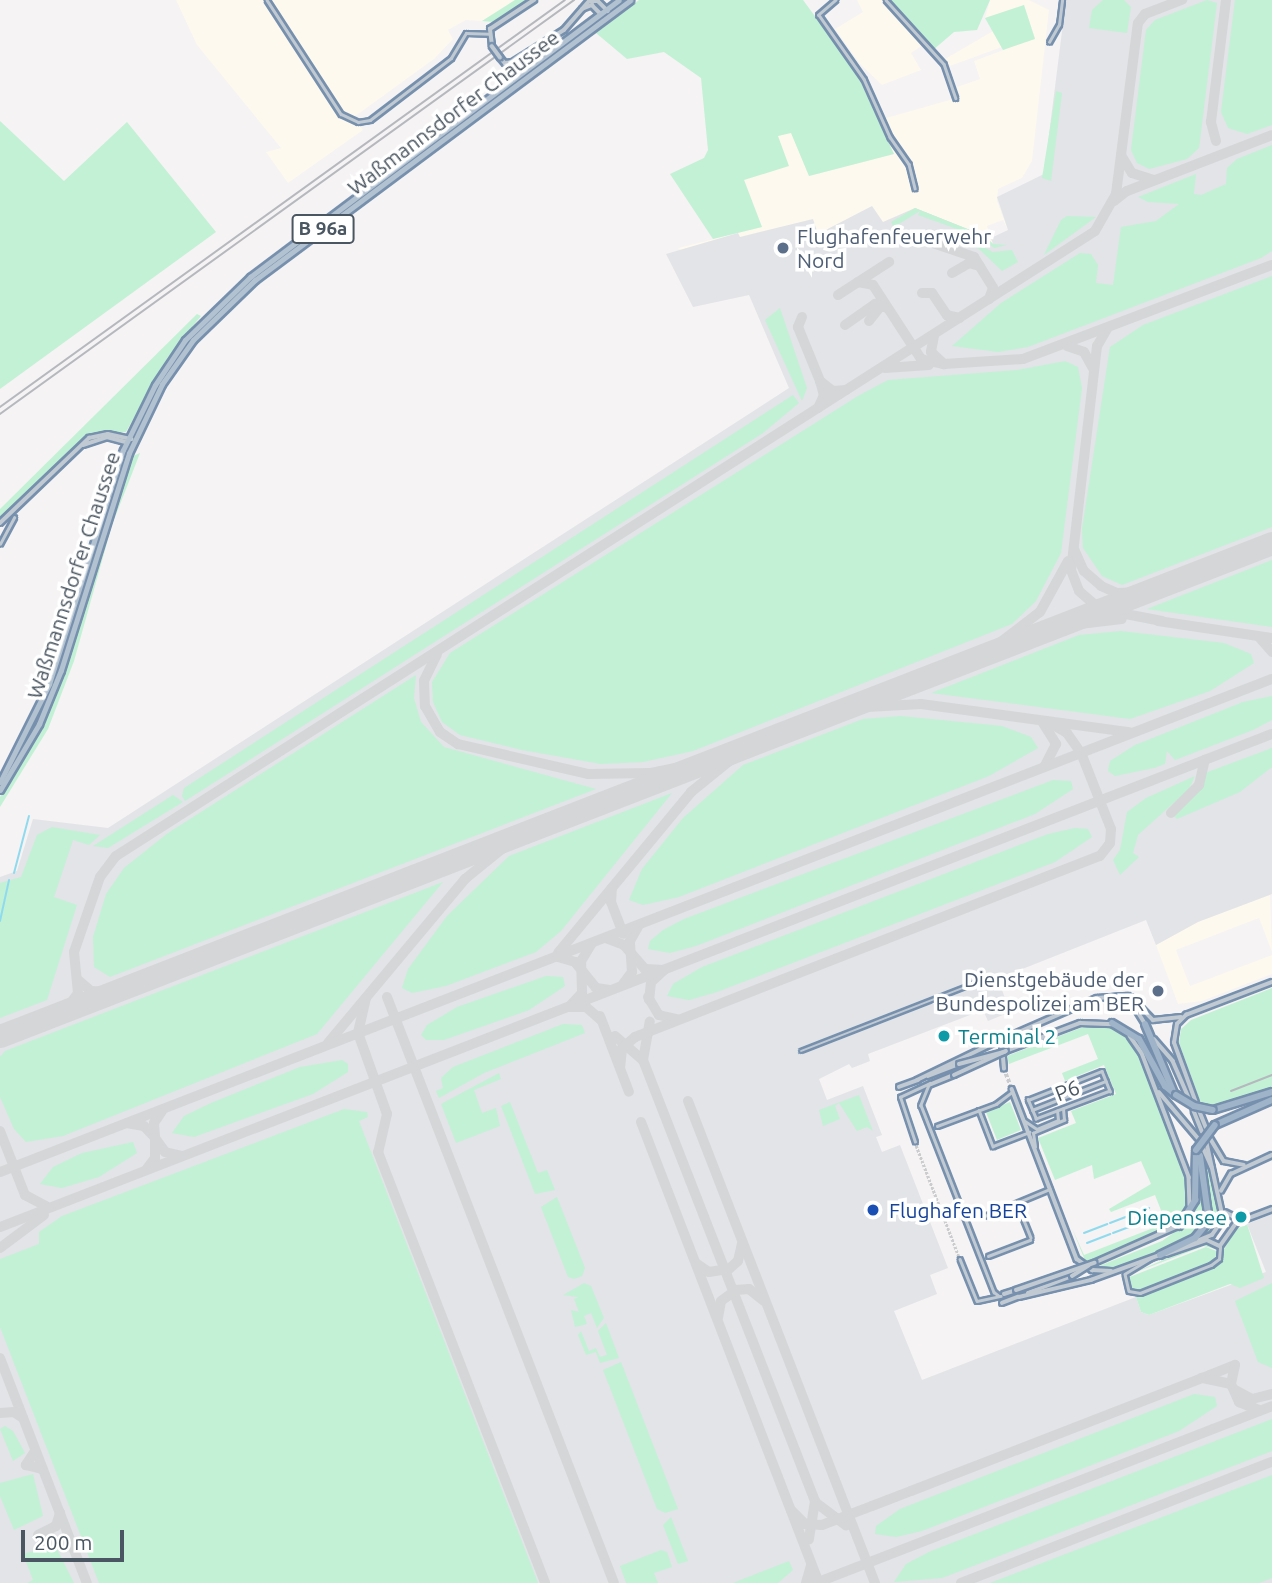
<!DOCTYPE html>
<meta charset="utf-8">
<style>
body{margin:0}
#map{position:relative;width:1272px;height:1583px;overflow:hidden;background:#f5f3f3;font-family:Ubuntu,sans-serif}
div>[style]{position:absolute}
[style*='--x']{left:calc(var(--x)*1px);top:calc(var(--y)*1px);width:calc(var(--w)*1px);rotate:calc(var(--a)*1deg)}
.commercial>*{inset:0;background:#fdf9ef}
.airport>*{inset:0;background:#e2e4e7}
.green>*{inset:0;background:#c3f1d5}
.stream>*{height:2px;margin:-1px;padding:0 1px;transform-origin:1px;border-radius:1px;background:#90daee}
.taxiway>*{height:10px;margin:-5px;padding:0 5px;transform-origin:5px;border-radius:5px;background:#d5d6d8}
.runway>*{height:23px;margin:-11.5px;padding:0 11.5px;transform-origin:11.5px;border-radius:11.5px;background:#d5d6d8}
.minor-tunnel>*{height:2.5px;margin-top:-1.25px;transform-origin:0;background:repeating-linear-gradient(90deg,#caccce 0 2.5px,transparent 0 4px)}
.tertiary-tunnel>*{height:3.5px;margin-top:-1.75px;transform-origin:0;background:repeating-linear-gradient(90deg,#caccce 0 3.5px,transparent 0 5.5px)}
.roads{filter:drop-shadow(2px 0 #7690ad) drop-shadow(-2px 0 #7690ad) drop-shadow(0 2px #7690ad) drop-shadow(0 -2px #7690ad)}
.pedestrian>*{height:2px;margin:-1px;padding:0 1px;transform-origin:1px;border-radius:1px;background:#c1cad2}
.minor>*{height:2.5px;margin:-1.25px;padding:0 1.25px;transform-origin:1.25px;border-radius:1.25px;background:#c1cad2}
.tertiary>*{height:3.5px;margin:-1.75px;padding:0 1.75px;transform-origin:1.75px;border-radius:1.75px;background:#c1cad2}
.primary>*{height:5px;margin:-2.5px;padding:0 2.5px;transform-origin:2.5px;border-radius:2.5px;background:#b3c2d1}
.trunk>*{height:6px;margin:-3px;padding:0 3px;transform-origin:3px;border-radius:3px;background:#9fb4c9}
.tram>*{height:2px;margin:-1px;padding:0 1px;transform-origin:1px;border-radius:1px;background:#b5b8bd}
.rail>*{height:2px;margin:-1px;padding:0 1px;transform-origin:1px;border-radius:1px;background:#b5b8bd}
.bridges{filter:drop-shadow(2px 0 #7690ad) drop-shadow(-2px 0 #7690ad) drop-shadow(0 2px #7690ad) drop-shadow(0 -2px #7690ad)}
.tertiary-bridge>*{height:3.5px;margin:-1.75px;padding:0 1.75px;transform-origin:1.75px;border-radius:1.75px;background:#c1cad2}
.trunk-bridge>*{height:6px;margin:-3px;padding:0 3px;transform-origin:3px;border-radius:3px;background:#9fb4c9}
.dots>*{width:19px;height:19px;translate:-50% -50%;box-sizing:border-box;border:4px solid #fff;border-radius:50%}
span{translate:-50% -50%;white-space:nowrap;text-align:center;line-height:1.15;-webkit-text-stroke:7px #fff;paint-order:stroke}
.shield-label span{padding:2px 5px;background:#fff;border:2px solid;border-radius:5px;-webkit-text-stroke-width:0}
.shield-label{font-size:19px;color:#4a5661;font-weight:700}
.street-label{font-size:21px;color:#4a5661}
.service-label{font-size:21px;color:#4e5e75}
.left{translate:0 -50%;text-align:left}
.right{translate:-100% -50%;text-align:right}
.culture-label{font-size:21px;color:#0d838f}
.transit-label{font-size:21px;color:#164399}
.scale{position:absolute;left:21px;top:1530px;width:103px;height:32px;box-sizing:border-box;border:4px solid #4a5661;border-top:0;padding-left:9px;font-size:21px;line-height:24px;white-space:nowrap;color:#4a5661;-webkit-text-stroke:5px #fff;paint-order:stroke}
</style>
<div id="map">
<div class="commercial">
<i style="clip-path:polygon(176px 0,515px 0,482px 21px,466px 20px,448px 30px,453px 39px,434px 59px,354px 117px,363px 130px,288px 183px,266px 152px,281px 148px,197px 45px)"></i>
<i style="clip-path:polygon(857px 0,882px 0,923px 45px,911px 53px,921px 70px,882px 85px,860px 64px,835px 29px,863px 12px)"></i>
<i style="clip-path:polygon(990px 0,1029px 0,1049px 10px,1032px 161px,1022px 178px,998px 189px,997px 201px,1008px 230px,1003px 220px,987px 226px,993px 245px,985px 236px,915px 208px,758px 316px,748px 292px,678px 248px,762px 227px,744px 179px,778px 136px,791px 132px,809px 176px,894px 154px,879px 120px,960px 97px,957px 87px,980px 79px,974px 61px,1035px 38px,1024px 5px,985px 18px)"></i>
<i style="clip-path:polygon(993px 31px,1002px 47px,950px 66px,945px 59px)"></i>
<i style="clip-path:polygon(1270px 895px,1272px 952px,1259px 918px,1176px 950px,1190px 986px,1272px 955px,1272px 974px,1202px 1001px,1178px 1004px,1156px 945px,1197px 922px)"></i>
</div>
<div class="airport">
<i style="clip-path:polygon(1066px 0,1272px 0,1272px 894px,1198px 922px,1156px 945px,1146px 920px,1015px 972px,998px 979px,1010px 1012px,988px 1021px,983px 1010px,868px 1054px,870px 1061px,852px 1068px,849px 1064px,819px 1079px,827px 1100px,863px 1086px,882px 1135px,876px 1137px,882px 1152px,900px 1145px,948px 1268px,930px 1275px,937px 1294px,894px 1311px,922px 1380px,1136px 1297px,1141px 1312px,1149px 1315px,1266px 1272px,1247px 1224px,1272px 1214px,1272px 1583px,0 1583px,0 877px,17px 871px,33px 819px,108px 828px,789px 388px,749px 295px,693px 307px,666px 254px,738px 233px,740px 237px,813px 219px,818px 234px,872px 206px,883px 222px,915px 208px,985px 236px,993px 244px,991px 238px,1008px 230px,997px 197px,1044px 174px)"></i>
</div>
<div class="green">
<i style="clip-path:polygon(515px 0,530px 0,494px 22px,482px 21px)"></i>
<i style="clip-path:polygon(639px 0,803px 0,856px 72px,894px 154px,809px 176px,791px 133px,778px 136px,789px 166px,744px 180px,762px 227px,713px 239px,670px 174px,704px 158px,708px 150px,701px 78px,664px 52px,627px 59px,596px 33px)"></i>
<i style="clip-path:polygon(888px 0,990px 0,977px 30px,954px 32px,933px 50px)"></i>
<i style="clip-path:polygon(1103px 0,1124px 0,1131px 7px,1127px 33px,1089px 28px,1092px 10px)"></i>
<i style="clip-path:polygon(1207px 0,1217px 3px,1199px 148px,1187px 159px,1149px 169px,1137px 163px,1131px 150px,1146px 30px,1155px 20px)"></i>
<i style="clip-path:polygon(1235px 0,1272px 0,1272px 125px,1247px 134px,1228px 128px,1221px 112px)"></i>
<i style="clip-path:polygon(1024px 5px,1035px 39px,1003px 50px,985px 18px)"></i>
<i style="clip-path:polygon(1056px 91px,1062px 93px,1051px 181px,1042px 178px)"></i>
<i style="clip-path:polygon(0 121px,64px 181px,127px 122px,216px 232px,0 389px)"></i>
<i style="clip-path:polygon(1272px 145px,1272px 251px,1261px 258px,1028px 347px,998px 352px,952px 346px,1001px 303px,1080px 253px,1091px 254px,1098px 265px,1096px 283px,1113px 285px,1121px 227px,1156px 221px,1179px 204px,1148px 202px,1138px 197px,1196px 174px,1194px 194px,1201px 195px,1226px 184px,1227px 168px,1237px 159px)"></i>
<i style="clip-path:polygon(915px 208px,985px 236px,993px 244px,1007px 245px,994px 248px,982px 238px,918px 215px,920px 211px,894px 227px,891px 222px)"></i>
<i style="clip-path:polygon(1067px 216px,1096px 217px,1044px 255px,1061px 220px)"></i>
<i style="clip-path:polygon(952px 230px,993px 252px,1012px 250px,1018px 262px,1002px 271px,979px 249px,945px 235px)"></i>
<i style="clip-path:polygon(1272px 276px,1272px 527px,1122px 585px,1102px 576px,1083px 548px,1082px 529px,1110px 347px,1143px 325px)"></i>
<i style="clip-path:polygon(780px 308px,807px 388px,802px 401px,765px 320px)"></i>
<i style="clip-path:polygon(197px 314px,201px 316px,168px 357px,126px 432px,86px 437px,0 519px,0 509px)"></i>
<i style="clip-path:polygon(1065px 361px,1078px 367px,1082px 388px,1061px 553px,1036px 601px,1012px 624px,693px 751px,643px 762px,601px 764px,522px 750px,460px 735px,442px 722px,433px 702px,432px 682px,450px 653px,858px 396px,888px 380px,1017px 370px)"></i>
<i style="clip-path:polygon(793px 395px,799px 403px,763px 433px,185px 801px,182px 796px,184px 788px)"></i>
<i style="clip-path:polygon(140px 453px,112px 525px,74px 661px,48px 729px,0 807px,0 797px,53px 700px,114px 504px,133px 456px)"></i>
<i style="clip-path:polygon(1272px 560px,1272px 627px,1147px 609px)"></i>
<i style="clip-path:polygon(1121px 631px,1224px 643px,1251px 654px,1254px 663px,1210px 691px,1130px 719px,931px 693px,1079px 635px)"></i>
<i style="clip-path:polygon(416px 675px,414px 698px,421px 722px,444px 747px,596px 789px,110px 977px,94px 967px,93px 937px,106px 894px,124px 868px,168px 833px)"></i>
<i style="clip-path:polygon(1272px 696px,1272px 720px,1253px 730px,1175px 760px,1167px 751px,1165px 764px,1154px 768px,1115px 776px,1108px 771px,1110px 761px,1135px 745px,1243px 702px)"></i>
<i style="clip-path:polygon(901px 716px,1002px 726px,1031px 737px,1038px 748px,989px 776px,679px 897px,643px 905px,629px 900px,642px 869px,683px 818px,743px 765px,863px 719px)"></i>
<i style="clip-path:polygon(1272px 748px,1272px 767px,1240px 792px,1177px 819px,1174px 816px,1201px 789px,1205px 773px)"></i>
<i style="clip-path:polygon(1195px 776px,1189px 789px,1138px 835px,1133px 853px,1139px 857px,1120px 875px,1113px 860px,1120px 850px,1127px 812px,1146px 798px)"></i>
<i style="clip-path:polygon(1053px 780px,1071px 781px,1073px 789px,1035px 814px,696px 946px,670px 953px,648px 949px,650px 941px,663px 930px,684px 919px)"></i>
<i style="clip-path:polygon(672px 793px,561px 931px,536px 952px,446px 986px,412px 993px,402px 988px,408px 969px,447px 916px,509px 856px)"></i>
<i style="clip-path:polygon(173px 795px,183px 802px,108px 848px,93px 846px)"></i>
<i style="clip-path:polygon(52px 827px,100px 835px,89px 845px,73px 840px,54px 897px,77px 905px,47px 1000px,0 1018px,0 883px,21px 877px,37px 835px)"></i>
<i style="clip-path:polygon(1075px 828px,1088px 829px,1092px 837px,1055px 862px,717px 992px,689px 1000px,667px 996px,673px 984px,702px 967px,1048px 834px)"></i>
<i style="clip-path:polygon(443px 882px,317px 1034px,63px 1136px,26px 1142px,14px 1129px,0 1097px,0 1057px,5px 1051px)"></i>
<i style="clip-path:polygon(546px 976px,563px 977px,565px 986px,529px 1010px,444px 1040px,426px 1040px,421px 1035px,427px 1025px,457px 1007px)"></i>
<i style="clip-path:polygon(1272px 988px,1272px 1089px,1233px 1104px,1201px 1104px,1179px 1043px,1181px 1029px,1191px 1020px)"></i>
<i style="clip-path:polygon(563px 1024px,582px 1025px,585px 1033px,484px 1073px,439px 1098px,436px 1091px,443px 1088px,441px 1078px,453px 1067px)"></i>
<i style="clip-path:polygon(1091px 1024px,1122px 1030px,1138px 1047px,1188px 1178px,1190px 1198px,1178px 1222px,1164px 1232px,1086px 1263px,1072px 1228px,1084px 1255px,1166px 1223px,1155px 1195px,1111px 1212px,1109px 1209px,1151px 1184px,1141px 1161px,1094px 1179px,1092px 1165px,1055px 1180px,1038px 1138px,1076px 1123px,1071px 1111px,1116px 1094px,1104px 1065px,1065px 1081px,1062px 1073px,1098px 1059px,1088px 1034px,1009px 1064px,1007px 1056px)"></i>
<i style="clip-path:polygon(342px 1060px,348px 1064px,348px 1072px,313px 1094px,194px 1137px,172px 1133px,184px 1116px,211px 1103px,300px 1067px)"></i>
<i style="clip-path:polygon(499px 1073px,501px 1079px,474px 1090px,482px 1113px,496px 1108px,500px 1126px,456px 1143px,441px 1104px)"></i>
<i style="clip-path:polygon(859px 1095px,873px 1131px,867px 1127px,857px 1131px,839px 1103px,835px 1106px,840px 1119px,823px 1126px,819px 1110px)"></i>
<i style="clip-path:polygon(510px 1102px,538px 1173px,547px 1170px,555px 1190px,535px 1194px,501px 1106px)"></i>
<i style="clip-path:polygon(1010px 1102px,1021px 1130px,997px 1140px,986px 1112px)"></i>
<i style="clip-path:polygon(344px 1109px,367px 1112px,368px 1117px,359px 1121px,538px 1583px,99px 1583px,0 1327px,0 1259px,39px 1244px,39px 1232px,62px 1216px)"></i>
<i style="clip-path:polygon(133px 1142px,137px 1153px,99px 1177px,62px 1188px,40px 1184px,53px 1167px,82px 1153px)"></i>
<i style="clip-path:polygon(1203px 1151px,1222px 1215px,1215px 1231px,1198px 1239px,1212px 1215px)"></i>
<i style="clip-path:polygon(1197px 1153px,1208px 1215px,1202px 1229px,1188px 1240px,1112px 1269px,1094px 1268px,1162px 1241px,1182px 1227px,1196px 1200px)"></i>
<i style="clip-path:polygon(557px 1197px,585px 1268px,582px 1276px,574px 1279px,568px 1277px,541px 1207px)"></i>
<i style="clip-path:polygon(1247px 1224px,1264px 1278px,1240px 1288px,1230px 1284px,1149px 1315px,1141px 1312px,1136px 1297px,1214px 1266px,1236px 1229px)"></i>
<i style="clip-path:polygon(1205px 1242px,1215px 1244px,1219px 1250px,1204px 1246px,1126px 1276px)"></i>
<i style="clip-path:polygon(1206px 1247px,1219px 1252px,1210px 1264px,1138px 1292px,1128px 1286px,1127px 1278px)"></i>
<i style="clip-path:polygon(584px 1283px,591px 1286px,604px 1318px,597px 1328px,591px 1313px,584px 1316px,587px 1324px,575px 1327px,571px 1310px,579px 1312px,574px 1299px,578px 1297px,563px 1295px)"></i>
<i style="clip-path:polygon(1272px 1283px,1272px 1368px,1258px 1362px,1235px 1301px)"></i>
<i style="clip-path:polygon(606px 1323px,619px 1358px,600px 1363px,596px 1352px,586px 1355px,578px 1335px,581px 1331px,589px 1351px,596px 1348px,600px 1357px,607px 1355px,598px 1331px)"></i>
<i style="clip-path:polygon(621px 1362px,678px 1509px,665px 1513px,657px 1509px,603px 1370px)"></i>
<i style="clip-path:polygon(1194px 1394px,1215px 1397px,1217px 1406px,1179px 1431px,922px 1531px,896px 1537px,875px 1534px,876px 1526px,900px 1509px)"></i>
<i style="clip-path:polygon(1272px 1419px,1272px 1451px,942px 1578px,894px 1582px,906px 1564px,931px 1551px)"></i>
<i style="clip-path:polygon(5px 1426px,13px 1431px,25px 1453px,13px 1461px,0 1429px)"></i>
<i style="clip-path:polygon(33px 1474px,43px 1516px,14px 1530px,0 1496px,0 1483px)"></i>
<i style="clip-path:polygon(1272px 1475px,1272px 1578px,1259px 1583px,990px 1583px)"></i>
<i style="clip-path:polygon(671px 1517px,688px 1561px,678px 1564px,663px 1525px)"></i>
<i style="clip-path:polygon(55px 1545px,74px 1583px,27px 1583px,33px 1580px,23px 1554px)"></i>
<i style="clip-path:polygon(661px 1550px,667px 1552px,672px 1567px,654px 1573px,658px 1583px,626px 1583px,620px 1566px)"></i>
<i style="clip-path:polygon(789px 1561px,793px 1570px,778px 1583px,733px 1583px)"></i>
</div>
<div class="stream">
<i style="--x:14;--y:873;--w:59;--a:-75.3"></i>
<i style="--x:0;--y:921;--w:42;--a:-77.6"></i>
<i style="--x:1110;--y:1223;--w:42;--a:-21"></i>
<i style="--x:1084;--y:1233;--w:25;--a:-21"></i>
<i style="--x:1113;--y:1233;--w:43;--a:-20.6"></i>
<i style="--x:1087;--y:1243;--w:25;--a:-21"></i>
</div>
<div class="taxiway">
<i style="--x:1216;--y:141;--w:20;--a:-105"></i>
<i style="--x:1211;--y:122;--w:123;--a:-83"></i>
<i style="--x:1121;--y:155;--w:21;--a:59"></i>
<i style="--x:1132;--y:173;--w:22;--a:18"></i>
<i style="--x:1114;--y:201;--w:16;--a:-38"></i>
<i style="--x:1127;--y:191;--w:155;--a:-21.1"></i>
<i style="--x:924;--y:240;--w:53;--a:18.8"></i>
<i style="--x:974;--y:257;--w:36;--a:58"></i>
<i style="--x:993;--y:288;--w:12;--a:110"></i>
<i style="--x:952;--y:273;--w:20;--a:-30"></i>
<i style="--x:969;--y:263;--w:11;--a:15"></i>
<i style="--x:858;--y:282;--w:15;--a:11"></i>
<i style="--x:873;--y:285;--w:88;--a:57"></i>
<i style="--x:921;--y:359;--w:23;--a:13"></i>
<i style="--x:922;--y:293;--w:10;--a:0"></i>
<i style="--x:932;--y:293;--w:27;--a:56"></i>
<i style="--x:947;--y:315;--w:13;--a:13"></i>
<i style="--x:838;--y:295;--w:61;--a:-32.9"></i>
<i style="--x:802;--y:317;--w:11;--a:112"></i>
<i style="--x:798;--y:327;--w:58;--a:67.8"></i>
<i style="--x:869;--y:321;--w:16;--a:-52"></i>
<i style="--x:845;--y:325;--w:37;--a:-35"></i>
<i style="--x:875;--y:304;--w:13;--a:18"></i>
<i style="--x:1107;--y:329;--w:20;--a:120"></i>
<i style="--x:1097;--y:346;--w:226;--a:96.6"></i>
<i style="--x:1071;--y:570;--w:22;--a:69"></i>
<i style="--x:1079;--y:591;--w:28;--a:41"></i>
<i style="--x:1100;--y:609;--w:63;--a:11"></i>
<i style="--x:934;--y:336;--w:16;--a:101"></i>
<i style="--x:931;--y:352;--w:18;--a:43"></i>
<i style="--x:944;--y:364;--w:79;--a:-3.6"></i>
<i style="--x:1023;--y:359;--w:266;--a:-20.7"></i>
<i style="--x:1067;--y:346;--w:18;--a:19"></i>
<i style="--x:1084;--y:352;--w:18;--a:61"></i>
<i style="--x:885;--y:368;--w:44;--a:-3.9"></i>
<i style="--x:818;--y:408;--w:14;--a:-65"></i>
<i style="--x:824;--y:395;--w:15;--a:-106"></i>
<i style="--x:820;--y:381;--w:16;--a:38"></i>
<i style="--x:833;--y:391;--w:13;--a:-4"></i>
<i style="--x:1074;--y:549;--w:24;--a:66"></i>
<i style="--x:1084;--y:571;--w:23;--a:41"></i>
<i style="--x:1101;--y:586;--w:17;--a:24"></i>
<i style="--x:1117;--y:593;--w:28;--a:-2"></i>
<i style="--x:1118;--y:603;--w:7;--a:117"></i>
<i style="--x:1115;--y:609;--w:8;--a:50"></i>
<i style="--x:1158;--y:621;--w:115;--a:8.5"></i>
<i style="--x:1033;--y:636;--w:40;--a:-16"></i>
<i style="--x:1071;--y:625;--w:51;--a:-6.7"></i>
<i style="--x:1259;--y:637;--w:20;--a:49"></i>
<i style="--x:437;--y:654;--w:30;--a:116"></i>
<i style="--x:424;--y:681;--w:25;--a:88"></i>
<i style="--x:425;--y:706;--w:30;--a:60"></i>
<i style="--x:440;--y:732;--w:22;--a:34"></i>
<i style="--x:458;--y:744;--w:133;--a:13"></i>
<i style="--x:588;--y:774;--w:63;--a:-0.9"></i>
<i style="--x:651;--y:773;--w:59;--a:-11.7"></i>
<i style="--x:985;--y:654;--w:69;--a:-37.4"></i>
<i style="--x:1040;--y:612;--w:58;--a:-61.2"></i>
<i style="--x:822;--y:717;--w:46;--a:-12.5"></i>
<i style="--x:867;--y:707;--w:54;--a:-3.2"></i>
<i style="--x:921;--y:704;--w:210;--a:7.7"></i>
<i style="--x:1043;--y:723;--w:25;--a:58"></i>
<i style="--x:1056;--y:744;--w:25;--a:117"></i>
<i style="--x:1171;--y:813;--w:40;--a:-45"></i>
<i style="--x:1199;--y:785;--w:26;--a:-77"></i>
<i style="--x:612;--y:888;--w:14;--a:94"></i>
<i style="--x:611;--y:902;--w:34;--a:69"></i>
<i style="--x:606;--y:938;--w:19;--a:21"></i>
<i style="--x:624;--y:945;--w:32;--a:49"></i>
<i style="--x:645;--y:969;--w:19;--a:3"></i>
<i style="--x:664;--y:970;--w:18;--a:137"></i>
<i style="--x:651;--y:982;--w:18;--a:96"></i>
<i style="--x:592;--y:943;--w:21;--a:121"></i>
<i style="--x:581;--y:961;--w:32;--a:88"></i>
<i style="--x:582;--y:993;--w:19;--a:133"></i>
<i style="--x:569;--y:1007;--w:17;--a:0"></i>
<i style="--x:586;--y:1007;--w:20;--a:41"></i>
<i style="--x:558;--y:953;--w:209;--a:-50.4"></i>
<i style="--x:691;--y:792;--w:48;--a:-39"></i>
<i style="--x:728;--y:762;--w:54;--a:-29"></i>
<i style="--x:558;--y:957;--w:18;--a:16"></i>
<i style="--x:575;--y:962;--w:33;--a:51"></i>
<i style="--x:596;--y:988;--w:14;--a:8"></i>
<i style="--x:77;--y:979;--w:18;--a:41"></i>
<i style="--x:91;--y:991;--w:22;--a:3"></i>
<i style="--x:623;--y:984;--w:15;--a:-53"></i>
<i style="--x:632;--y:972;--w:31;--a:-94"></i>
<i style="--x:630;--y:941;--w:18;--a:-61"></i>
<i style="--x:387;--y:997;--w:628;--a:68.83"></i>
<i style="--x:648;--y:997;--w:21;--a:59"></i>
<i style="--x:659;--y:1015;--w:18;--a:13"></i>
<i style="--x:366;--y:998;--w:36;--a:103"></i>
<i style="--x:358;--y:1033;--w:86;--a:70.3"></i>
<i style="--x:387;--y:1114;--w:39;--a:103"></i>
<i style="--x:378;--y:1152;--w:462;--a:68.8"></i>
<i style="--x:65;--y:1011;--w:22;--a:-54"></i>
<i style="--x:78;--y:993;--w:41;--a:-95.6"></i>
<i style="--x:74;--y:952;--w:79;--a:-70.9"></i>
<i style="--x:100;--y:877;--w:26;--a:-53"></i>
<i style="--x:116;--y:856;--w:1161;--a:-32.55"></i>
<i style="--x:1095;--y:231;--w:43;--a:-60.4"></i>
<i style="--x:1116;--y:194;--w:172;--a:-82.7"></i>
<i style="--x:1138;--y:23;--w:11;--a:-52"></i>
<i style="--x:1145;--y:14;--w:40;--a:-21"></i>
<i style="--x:600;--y:1016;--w:81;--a:69.1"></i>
<i style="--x:0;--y:1036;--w:2;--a:-27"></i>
<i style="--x:615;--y:1036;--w:37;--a:41"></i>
<i style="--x:643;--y:1060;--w:39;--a:-80"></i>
<i style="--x:328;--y:1043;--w:214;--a:-50.1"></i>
<i style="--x:465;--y:879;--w:49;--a:-39.2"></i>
<i style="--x:503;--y:848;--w:48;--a:-28.7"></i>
<i style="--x:643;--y:1060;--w:473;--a:68.7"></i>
<i style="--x:815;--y:1501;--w:39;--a:99"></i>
<i style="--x:620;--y:1068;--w:20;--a:-84"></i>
<i style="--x:622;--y:1048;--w:17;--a:-40"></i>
<i style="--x:635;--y:1037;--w:499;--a:-21.3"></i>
<i style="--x:1100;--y:856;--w:16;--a:-52"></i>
<i style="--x:1110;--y:843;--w:14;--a:-86"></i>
<i style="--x:1111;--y:829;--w:82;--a:-111.5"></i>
<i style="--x:1081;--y:753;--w:24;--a:-125"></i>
<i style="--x:1067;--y:733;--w:24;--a:-150"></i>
<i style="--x:688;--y:1101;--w:517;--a:68.8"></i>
<i style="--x:162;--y:1111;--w:14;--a:124"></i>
<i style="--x:154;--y:1123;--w:15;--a:86"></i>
<i style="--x:155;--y:1138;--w:17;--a:54"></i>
<i style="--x:165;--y:1152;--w:17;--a:13"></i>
<i style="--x:641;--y:1122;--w:494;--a:68.9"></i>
<i style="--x:127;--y:1123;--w:17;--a:10"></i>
<i style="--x:144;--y:1126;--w:16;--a:47"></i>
<i style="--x:155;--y:1138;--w:20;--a:90"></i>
<i style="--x:155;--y:1158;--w:15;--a:127"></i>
<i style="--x:0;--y:1131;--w:69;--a:68.7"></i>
<i style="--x:25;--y:1195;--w:26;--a:28"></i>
<i style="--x:0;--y:1172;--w:1364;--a:-21.19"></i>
<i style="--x:0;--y:1227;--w:1364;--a:-21.19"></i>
<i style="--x:0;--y:1248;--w:55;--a:-36.9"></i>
<i style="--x:697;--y:1264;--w:14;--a:34"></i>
<i style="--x:709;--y:1272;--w:20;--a:-9"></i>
<i style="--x:729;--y:1269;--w:12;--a:-42"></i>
<i style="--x:738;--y:1261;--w:17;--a:-77"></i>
<i style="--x:718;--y:1318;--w:17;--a:-80"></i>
<i style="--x:721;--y:1301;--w:19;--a:-36"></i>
<i style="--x:736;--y:1290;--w:13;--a:-4"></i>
<i style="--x:749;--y:1289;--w:19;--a:39"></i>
<i style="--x:0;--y:1358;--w:241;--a:68.9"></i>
<i style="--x:1231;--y:1384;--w:20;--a:66"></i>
<i style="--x:1239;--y:1402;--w:22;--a:22"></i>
<i style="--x:1235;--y:1390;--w:19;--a:28"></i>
<i style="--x:1252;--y:1399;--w:21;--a:-14"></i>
<i style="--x:0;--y:1413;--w:14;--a:-4"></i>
<i style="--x:14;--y:1412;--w:11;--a:34"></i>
<i style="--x:35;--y:1451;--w:17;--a:123"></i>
<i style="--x:26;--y:1465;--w:16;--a:14"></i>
<i style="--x:815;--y:1502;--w:39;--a:37"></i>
<i style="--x:791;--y:1510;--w:20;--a:45"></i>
<i style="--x:805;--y:1524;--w:17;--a:3"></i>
<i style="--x:822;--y:1525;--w:53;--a:-20.8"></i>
<i style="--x:872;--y:1506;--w:42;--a:-21"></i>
<i style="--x:911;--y:1491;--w:321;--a:-21.2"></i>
<i style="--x:1210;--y:1375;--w:27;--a:-22"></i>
<i style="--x:1235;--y:1365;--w:19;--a:102"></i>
<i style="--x:1231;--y:1384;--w:30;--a:-168"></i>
<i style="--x:38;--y:1535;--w:20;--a:-27"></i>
<i style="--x:56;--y:1526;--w:14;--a:-73"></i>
<i style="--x:806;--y:1583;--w:19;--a:-74"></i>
<i style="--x:816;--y:1583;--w:489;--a:-21.2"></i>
<i style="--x:961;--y:1583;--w:334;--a:-21.3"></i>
</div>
<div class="runway">
<i style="--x:0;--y:1036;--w:1364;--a:-21.19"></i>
</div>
<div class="minor-tunnel">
<i style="--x:915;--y:1142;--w:125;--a:69"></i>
</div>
<div class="tertiary-tunnel">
<i style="--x:1004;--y:1069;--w:22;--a:68"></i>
</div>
<div class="roads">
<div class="pedestrian">
<i style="--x:801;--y:1051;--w:190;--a:-21.3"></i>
</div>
<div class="minor">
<i style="--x:267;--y:0;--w:136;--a:57"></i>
<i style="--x:341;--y:114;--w:19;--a:25"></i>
<i style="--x:358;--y:122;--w:12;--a:-9"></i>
<i style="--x:370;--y:120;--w:102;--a:-37.4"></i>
<i style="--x:451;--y:58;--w:29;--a:-59"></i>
<i style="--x:466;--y:33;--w:23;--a:2"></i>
<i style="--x:836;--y:0;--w:23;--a:139"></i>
<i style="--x:819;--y:15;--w:78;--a:54.9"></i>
<i style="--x:864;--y:79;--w:64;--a:65.9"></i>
<i style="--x:890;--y:137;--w:33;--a:55"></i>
<i style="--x:909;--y:164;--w:25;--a:76"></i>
<i style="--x:886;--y:0;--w:86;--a:47.8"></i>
<i style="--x:944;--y:64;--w:36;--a:71"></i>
<i style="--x:1049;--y:42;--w:20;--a:-60"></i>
<i style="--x:1059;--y:25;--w:25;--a:-83"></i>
<i style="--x:0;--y:544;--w:30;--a:-62"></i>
<i style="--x:1102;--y:1071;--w:22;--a:68"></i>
<i style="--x:1110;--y:1091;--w:79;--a:159.3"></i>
<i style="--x:1036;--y:1119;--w:21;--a:-113"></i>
<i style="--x:1028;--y:1100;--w:79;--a:-21.4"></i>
<i style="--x:929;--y:1085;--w:22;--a:112"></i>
<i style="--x:921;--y:1105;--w:201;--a:68.7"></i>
<i style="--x:994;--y:1292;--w:6;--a:39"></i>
<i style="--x:979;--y:1110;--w:39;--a:69"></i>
<i style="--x:993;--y:1146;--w:39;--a:-21"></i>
<i style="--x:1032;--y:1110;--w:79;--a:-21.4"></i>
<i style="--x:1025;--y:1121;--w:14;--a:34"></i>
<i style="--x:1037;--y:1129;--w:23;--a:-23"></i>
<i style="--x:1058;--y:1120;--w:9;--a:-96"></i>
<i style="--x:937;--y:1126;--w:63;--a:-20.4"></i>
<i style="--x:996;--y:1104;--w:20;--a:-37"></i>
<i style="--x:915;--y:1142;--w:47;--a:-108.4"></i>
<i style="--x:900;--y:1097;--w:33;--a:-25"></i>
<i style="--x:1035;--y:1147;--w:14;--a:-98"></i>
<i style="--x:1033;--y:1133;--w:34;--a:-23"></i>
<i style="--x:1064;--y:1120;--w:11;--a:-95"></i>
<i style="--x:1017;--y:1203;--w:37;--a:68"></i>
<i style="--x:985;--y:1216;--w:70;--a:-22.6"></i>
<i style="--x:988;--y:1256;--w:45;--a:-20.9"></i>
<i style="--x:1152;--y:1258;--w:31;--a:149"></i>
<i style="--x:1125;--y:1274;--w:17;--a:77"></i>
<i style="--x:1129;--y:1291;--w:11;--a:10"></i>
<i style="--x:1140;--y:1293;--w:76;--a:-21.5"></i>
<i style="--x:1211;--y:1265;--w:10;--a:-37"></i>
<i style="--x:1219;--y:1259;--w:12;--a:-85"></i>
<i style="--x:960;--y:1259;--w:45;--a:68"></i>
<i style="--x:977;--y:1301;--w:24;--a:-12"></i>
</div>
<div class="tertiary">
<i style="--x:582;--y:9;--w:11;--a:-22"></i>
<i style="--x:592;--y:5;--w:13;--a:45"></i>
<i style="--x:492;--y:46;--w:17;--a:-97"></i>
<i style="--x:490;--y:29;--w:53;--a:-33.4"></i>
<i style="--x:500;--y:57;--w:8;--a:50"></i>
<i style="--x:505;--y:63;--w:8;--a:-7"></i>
<i style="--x:513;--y:62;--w:60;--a:-32.1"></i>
<i style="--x:564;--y:30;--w:38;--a:-49"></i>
<i style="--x:589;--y:1;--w:9;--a:0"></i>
<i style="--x:598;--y:1;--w:14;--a:45"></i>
<i style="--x:83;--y:445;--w:25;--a:-18"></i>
<i style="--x:107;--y:437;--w:20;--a:15"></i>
<i style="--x:0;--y:523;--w:123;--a:-43.7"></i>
<i style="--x:89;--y:438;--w:19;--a:-12"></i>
<i style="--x:108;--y:434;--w:24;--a:12"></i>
<i style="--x:1131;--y:997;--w:32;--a:46"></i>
<i style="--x:1153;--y:1020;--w:28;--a:-6"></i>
<i style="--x:1130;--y:1036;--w:21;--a:55"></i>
<i style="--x:1142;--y:1053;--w:133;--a:69.2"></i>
<i style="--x:1189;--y:1177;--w:28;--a:88"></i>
<i style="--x:1154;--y:1039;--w:29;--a:49"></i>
<i style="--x:1173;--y:1061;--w:43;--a:66.4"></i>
<i style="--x:1006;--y:1051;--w:79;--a:-20.7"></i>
<i style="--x:1080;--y:1023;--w:33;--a:2"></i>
<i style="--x:1004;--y:1069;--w:21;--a:-95"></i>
<i style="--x:1002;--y:1048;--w:16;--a:-52"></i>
<i style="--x:1012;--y:1035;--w:93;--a:-23.5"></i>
<i style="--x:1097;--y:998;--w:31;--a:-4"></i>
<i style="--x:1128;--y:996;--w:32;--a:58"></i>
<i style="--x:928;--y:1076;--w:33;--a:-21"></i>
<i style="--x:917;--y:1080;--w:103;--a:-25.8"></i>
<i style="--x:929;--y:1085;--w:27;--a:-22"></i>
<i style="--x:899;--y:1087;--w:20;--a:-20"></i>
<i style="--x:1012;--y:1089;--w:182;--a:69.1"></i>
<i style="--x:1077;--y:1259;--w:19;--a:36"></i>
<i style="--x:1092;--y:1270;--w:19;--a:3"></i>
<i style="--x:1159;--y:1092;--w:60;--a:49.7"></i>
<i style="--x:1196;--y:1103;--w:64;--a:-110.1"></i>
<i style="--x:1174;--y:1043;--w:19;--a:-81"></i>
<i style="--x:1177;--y:1024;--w:13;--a:-45"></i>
<i style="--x:1186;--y:1015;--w:92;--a:-21"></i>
<i style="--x:1194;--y:1111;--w:22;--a:68"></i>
<i style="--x:1200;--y:1112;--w:16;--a:68"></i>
<i style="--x:1209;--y:1136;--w:29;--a:59"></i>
<i style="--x:1224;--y:1161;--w:20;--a:11"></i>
<i style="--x:1203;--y:1147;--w:22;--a:66"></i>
<i style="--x:1221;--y:1191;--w:20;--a:-60"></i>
<i style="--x:1231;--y:1174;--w:45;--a:-24.9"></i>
<i style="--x:1225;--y:1212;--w:18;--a:27"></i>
<i style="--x:1187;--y:1245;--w:27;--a:-22"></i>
<i style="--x:1212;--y:1235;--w:19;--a:-55"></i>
<i style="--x:1223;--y:1219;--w:80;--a:-102.3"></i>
<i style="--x:1166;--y:1254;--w:43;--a:-18.9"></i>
<i style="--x:1207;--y:1240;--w:14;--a:25"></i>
<i style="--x:1220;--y:1246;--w:28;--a:-55"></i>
<i style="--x:1236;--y:1223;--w:39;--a:-21"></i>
<i style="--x:1094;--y:1263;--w:92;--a:-23.8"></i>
<i style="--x:1028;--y:1293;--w:47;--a:-21.1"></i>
<i style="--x:1004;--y:1294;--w:13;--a:-18"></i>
<i style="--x:1019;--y:1297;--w:74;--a:-13.3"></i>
<i style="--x:1091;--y:1280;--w:73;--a:-19.9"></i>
<i style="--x:1002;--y:1303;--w:17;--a:-21"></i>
</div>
<div class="primary">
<i style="--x:0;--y:782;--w:110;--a:-63.4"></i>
<i style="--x:49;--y:684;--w:245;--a:-72.5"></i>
<i style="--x:123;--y:450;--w:72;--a:-63.8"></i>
<i style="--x:155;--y:385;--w:54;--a:-56.3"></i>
<i style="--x:185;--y:340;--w:91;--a:-44.1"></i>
<i style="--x:250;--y:277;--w:461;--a:-36.9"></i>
<i style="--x:0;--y:790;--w:77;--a:-59.4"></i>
<i style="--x:39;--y:724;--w:58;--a:-67.8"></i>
<i style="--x:61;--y:670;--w:227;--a:-72.6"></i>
<i style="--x:129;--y:453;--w:76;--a:-64.4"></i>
<i style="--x:162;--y:384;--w:54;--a:-54.8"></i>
<i style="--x:193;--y:340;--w:86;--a:-44.1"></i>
<i style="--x:255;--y:280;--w:468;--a:-36.7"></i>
</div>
<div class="trunk">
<i style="--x:1112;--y:1023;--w:31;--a:31"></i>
<i style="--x:1139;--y:1039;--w:54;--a:61"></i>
<i style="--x:1165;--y:1086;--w:14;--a:39"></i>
<i style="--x:1145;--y:1024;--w:73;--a:67.3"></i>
<i style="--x:1213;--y:1110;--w:62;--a:-17"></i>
<i style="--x:1215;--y:1125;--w:62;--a:-23.7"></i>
<i style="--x:1179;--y:1226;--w:31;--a:-58"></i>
<i style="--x:1195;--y:1200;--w:50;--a:-88.9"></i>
<i style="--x:1160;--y:1255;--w:39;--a:-26"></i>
<i style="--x:1195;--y:1238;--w:22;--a:-51"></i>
<i style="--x:1209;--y:1221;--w:66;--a:-97.9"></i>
</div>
</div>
<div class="tram">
<i style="--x:0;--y:414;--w:708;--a:-35.8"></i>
</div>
<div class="rail">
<i style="--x:0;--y:407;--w:696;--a:-35.77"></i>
<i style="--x:1231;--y:1091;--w:44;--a:-21.3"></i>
</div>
<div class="bridges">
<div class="tertiary-bridge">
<i style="--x:492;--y:46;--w:14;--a:54"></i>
<i style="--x:959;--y:1064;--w:47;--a:-14.9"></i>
<i style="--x:954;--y:1075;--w:57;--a:-24.8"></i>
<i style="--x:1072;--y:1276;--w:19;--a:-32"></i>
<i style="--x:1016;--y:1290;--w:83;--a:-19.1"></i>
</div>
<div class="trunk-bridge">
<i style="--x:1176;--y:1095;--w:21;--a:31"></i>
<i style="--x:1194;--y:1106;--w:19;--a:12"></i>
<i style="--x:1196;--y:1150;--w:31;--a:-53"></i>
</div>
</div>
<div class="dots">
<i style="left:783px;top:248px;background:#5c6f8a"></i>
<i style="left:1158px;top:991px;background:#5c6f8a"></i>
<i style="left:944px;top:1036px;background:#0f9aa8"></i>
<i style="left:873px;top:1210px;background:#1a4fb4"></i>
<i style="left:1241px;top:1217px;background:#0f9aa8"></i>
</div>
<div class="shield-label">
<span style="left:323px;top:229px">B 96a</span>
</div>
<div class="street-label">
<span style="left:453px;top:112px;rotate:-37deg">Waßmannsdorfer Chaussee</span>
<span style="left:73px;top:575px;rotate:-72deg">Waßmannsdorfer Chaussee</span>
<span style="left:1067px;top:1090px;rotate:-21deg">P6</span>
</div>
<div class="service-label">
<span class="left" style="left:797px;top:248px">Flughafenfeuerwehr<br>Nord</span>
<span class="right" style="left:1144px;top:991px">Dienstgebäude der<br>Bundespolizei am BER</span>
</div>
<div class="culture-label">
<span class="left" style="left:958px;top:1036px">Terminal 2</span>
<span class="right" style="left:1227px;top:1217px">Diepensee</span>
</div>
<div class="transit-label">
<span class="left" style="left:889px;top:1210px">Flughafen BER</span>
</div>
<div class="scale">200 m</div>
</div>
